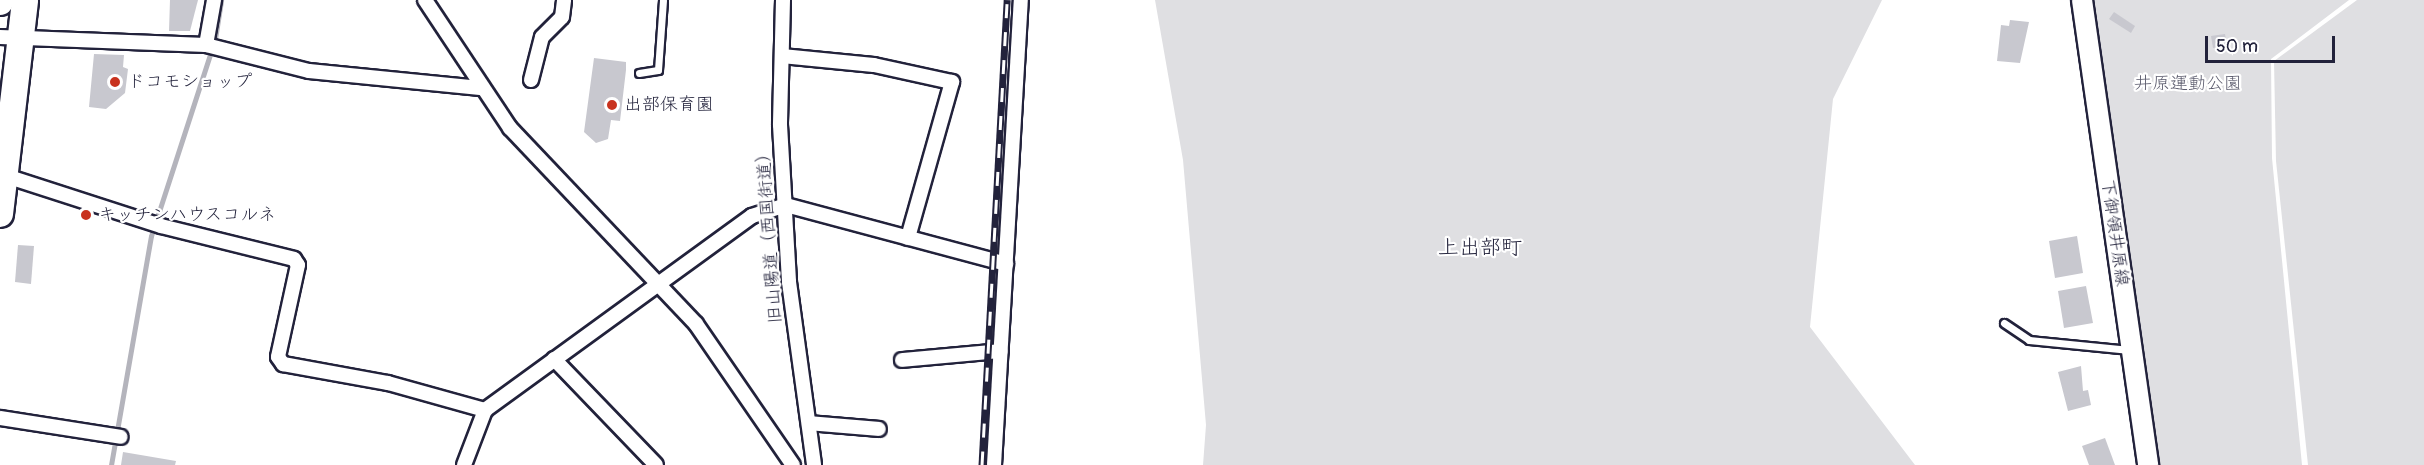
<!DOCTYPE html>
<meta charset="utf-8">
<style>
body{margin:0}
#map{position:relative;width:2424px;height:465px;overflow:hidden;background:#fff;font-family:Pangolin,"Klee One",sans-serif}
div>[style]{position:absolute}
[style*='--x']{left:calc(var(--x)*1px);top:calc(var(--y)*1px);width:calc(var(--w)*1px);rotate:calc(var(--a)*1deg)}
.green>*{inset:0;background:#dfdfe2}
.stream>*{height:5px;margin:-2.5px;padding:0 2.5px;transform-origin:2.5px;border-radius:2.5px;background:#b4b4bc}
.building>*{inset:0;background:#c8c8cf}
.roads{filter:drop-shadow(2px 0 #22223b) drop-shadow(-2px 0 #22223b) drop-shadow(0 2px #22223b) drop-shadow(0 -2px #22223b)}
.lane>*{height:7px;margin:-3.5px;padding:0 3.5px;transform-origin:3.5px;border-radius:3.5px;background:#fff}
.street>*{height:14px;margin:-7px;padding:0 7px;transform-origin:7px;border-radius:7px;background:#fff}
.secondary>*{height:20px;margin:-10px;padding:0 10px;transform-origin:10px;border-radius:10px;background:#fff}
.highway>*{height:26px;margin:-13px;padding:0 13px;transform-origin:13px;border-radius:13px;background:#fff}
.rail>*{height:7px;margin-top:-3.5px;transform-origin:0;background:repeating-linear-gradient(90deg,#fff 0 14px,#22223b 0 28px);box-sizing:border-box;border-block:2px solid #22223b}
.dots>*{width:16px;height:16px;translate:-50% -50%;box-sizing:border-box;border:3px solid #fff;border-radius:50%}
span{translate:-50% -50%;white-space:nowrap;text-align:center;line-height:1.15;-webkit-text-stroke:4.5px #fff;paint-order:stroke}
.poi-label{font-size:18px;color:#22223b}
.left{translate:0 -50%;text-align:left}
.park-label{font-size:18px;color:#5b5b6d}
.street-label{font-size:18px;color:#22223b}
.quarter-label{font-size:21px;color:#22223b}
.scale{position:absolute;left:2205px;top:36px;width:130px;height:27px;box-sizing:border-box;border:3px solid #22223b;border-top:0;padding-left:8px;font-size:18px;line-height:21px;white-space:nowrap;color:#22223b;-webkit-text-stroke:4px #fff;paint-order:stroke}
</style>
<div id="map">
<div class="green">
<i style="clip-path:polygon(1155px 0,1882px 0,1833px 99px,1810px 327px,1915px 465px,1203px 465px,1206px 425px,1183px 160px)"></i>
<i style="clip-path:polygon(2091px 0,2349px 0,2271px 59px,2272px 158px,2302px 465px,2159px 465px)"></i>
<i style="clip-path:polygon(2357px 0,2424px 0,2424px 465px,2308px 465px,2276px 161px,2274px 61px)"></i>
</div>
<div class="stream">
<i style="--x:111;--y:465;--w:232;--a:-80.1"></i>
<i style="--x:151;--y:236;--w:207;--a:-72"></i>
<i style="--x:215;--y:39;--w:39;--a:-81"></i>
</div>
<div class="building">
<i style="clip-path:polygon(170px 0,198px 0,190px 31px,169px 31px)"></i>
<i style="clip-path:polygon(2114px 12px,2135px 26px,2131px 33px,2109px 19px)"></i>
<i style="clip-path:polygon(2010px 20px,2029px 22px,2020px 63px,1997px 61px,2001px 25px,2009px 26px)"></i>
<i style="clip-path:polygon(2225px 34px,2227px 45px,2213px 48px,2211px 36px)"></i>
<i style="clip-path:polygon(94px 54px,124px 55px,123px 67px,128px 69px,125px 93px,106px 109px,89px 107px)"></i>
<i style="clip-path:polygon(594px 58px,626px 62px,626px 70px,620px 121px,611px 120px,608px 139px,596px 143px,584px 132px)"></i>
<i style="clip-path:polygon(2077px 236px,2083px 273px,2055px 278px,2049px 241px)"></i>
<i style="clip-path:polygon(18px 245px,34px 246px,31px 284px,15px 282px)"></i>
<i style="clip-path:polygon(2086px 286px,2093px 323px,2064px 328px,2058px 291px)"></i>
<i style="clip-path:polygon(2081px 366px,2083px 391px,2088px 390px,2091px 405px,2068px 411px,2058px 372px)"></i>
<i style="clip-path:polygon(2105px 438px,2115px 465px,2089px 465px,2082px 446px)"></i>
<i style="clip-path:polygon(123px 452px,176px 461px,175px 465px,121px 465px)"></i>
</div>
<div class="roads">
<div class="lane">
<i style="--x:639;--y:73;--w:19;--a:-9"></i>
<i style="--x:658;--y:70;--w:70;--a:-85.9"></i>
<i style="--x:2004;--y:323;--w:30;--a:34"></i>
<i style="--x:2029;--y:340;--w:101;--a:5.7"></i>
</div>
<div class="street">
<i style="--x:425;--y:0;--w:154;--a:56.4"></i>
<i style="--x:510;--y:128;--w:270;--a:46.5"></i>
<i style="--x:696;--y:324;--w:171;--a:55.5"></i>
<i style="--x:783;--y:0;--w:125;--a:91.4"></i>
<i style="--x:780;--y:125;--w:157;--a:86.7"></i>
<i style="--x:789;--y:282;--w:185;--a:82.2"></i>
<i style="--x:0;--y:37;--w:206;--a:2.2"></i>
<i style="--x:206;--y:45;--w:106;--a:14.2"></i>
<i style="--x:309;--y:71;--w:172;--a:5.7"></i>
<i style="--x:206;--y:45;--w:46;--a:-79.9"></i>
<i style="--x:782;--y:56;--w:92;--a:5.6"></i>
<i style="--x:874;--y:65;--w:80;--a:12.3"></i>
<i style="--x:952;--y:82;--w:162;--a:105.8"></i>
<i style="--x:531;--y:80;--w:44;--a:-75.7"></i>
<i style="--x:542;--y:37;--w:28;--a:-45"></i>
<i style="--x:562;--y:17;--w:17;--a:-83"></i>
<i style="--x:0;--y:174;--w:169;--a:17.9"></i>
<i style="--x:161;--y:226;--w:137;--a:13.9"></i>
<i style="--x:294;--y:259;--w:7;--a:56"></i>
<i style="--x:298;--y:265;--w:94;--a:102.3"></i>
<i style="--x:278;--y:357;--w:9;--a:54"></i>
<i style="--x:283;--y:364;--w:107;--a:10.3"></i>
<i style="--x:388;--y:383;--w:101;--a:15.6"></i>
<i style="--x:485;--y:410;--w:330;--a:-36"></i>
<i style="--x:752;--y:216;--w:36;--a:-18"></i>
<i style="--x:786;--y:205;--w:228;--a:15"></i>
<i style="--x:554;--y:359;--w:147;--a:46.1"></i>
<i style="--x:902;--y:360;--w:99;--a:-5.2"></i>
<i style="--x:0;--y:418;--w:122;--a:8.9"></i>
<i style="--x:809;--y:423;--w:70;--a:4.9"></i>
<i style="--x:464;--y:465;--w:59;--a:-69.1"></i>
<i style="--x:994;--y:465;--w:466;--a:-86.7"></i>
</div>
<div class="secondary">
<i style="--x:2082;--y:0;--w:470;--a:81.9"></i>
</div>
<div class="highway">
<i style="--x:0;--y:2;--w:2;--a:-90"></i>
<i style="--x:0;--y:214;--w:215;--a:-83.3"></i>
</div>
</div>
<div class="rail">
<i style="--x:982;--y:465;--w:466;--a:-86.9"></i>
</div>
<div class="dots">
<i style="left:115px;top:82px;background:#c8321e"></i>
<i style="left:612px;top:105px;background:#c8321e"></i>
<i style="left:86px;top:215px;background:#c8321e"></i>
</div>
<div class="poi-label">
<span class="left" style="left:127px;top:82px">ドコモショップ</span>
<span class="left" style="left:624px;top:105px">出部保育園</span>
<span class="left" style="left:98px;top:215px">キッチンハウスコルネ</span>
</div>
<div class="park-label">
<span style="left:2188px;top:84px">井原運動公園</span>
</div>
<div class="street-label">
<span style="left:2114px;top:233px;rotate:82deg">下御領井原線</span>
<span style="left:770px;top:234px;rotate:-94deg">旧山陽道（西国街道）</span>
</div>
<div class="quarter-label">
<span style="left:1480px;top:248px">上出部町</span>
</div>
<div class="scale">50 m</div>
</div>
